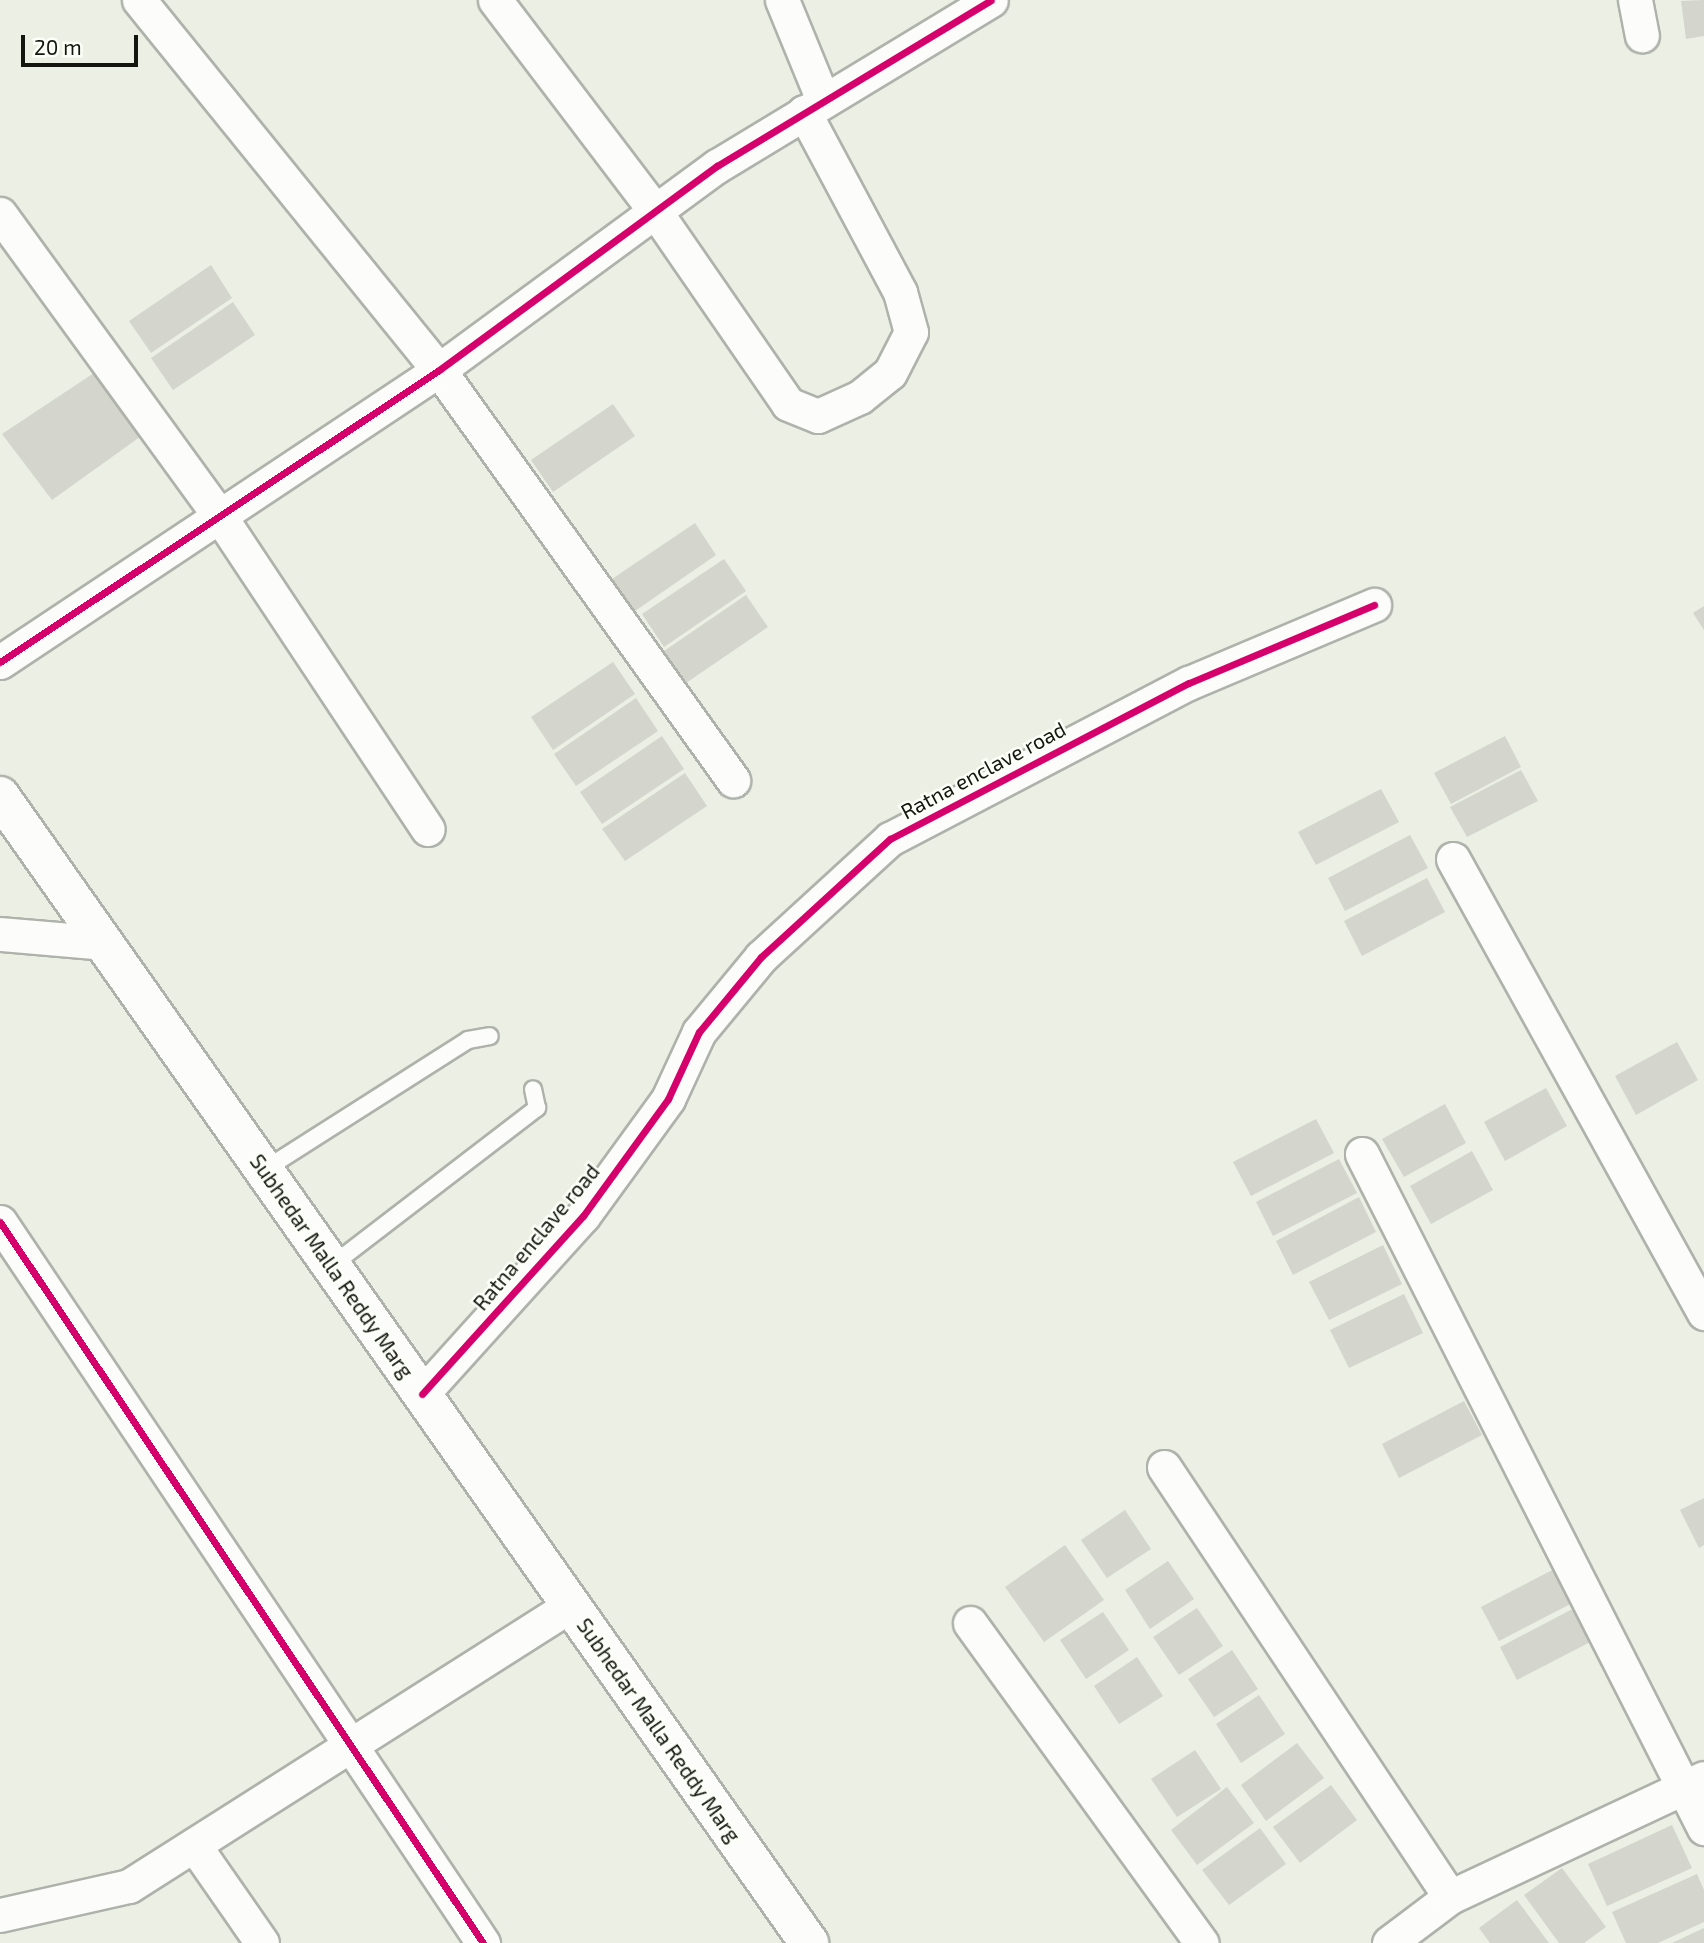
<!DOCTYPE html>
<style>
body{margin:0}
#map{position:relative;width:1704px;height:1943px;overflow:hidden;background:#ebefe4;font-family:"Exo 2",sans-serif}
div>[style]{position:absolute}
[style*='--x']{left:calc(var(--x)*1px);top:calc(var(--y)*1px);width:calc(var(--w)*1px);rotate:calc(var(--a)*1deg)}
.building>*{inset:0;background:#d4d5cc}
.roads{filter:drop-shadow(2px 0 #afb2aa) drop-shadow(-2px 0 #afb2aa) drop-shadow(0 2px #afb2aa) drop-shadow(0 -2px #afb2aa)}
.lane>*{height:16px;margin:-8px;padding:0 8px;transform-origin:8px;border-radius:8px;background:#fcfdfb}
.street>*{height:33px;margin:-16.5px;padding:0 16.5px;transform-origin:16.5px;border-radius:16.5px;background:#fcfdfb}
.secondary>*{height:38px;margin:-19px;padding:0 19px;transform-origin:19px;border-radius:19px;background:#fcfdfb}
.cycleway>*{height:7px;margin:-3.5px;padding:0 3.5px;transform-origin:3.5px;border-radius:3.5px;background:#d6006c}
span{translate:-50% -50%;white-space:nowrap;text-align:center;line-height:1.15;-webkit-text-stroke:5px #fcfff7;paint-order:stroke}
.street-label{font-size:21px;color:#13150e}
.scale{position:absolute;left:21px;top:35px;width:117px;height:32px;box-sizing:border-box;border:4px solid #13150e;border-top:0;padding-left:9px;font-size:21px;line-height:24px;white-space:nowrap;color:#13150e;-webkit-text-stroke:5px #fcfff7;paint-order:stroke}
</style>
<div id="map">
<div class="building">
<i style="clip-path:polygon(1704px 0,1704px 36px,1686px 39px,1681px 1px)"></i>
<i style="clip-path:polygon(211px 265px,232px 298px,151px 353px,129px 321px)"></i>
<i style="clip-path:polygon(233px 302px,255px 335px,173px 390px,151px 358px)"></i>
<i style="clip-path:polygon(97px 371px,144px 434px,52px 500px,2px 434px)"></i>
<i style="clip-path:polygon(613px 404px,635px 436px,553px 492px,531px 460px)"></i>
<i style="clip-path:polygon(695px 523px,716px 555px,635px 611px,612px 579px)"></i>
<i style="clip-path:polygon(724px 559px,746px 591px,664px 647px,642px 614px)"></i>
<i style="clip-path:polygon(746px 595px,768px 627px,686px 683px,664px 651px)"></i>
<i style="clip-path:polygon(1704px 606px,1704px 630px,1693px 613px)"></i>
<i style="clip-path:polygon(613px 662px,635px 694px,553px 750px,531px 717px)"></i>
<i style="clip-path:polygon(636px 698px,658px 731px,576px 786px,554px 754px)"></i>
<i style="clip-path:polygon(662px 736px,684px 769px,602px 824px,580px 792px)"></i>
<i style="clip-path:polygon(1505px 736px,1521px 767px,1451px 804px,1434px 773px)"></i>
<i style="clip-path:polygon(1521px 770px,1538px 801px,1467px 837px,1450px 807px)"></i>
<i style="clip-path:polygon(685px 773px,707px 806px,625px 861px,602px 829px)"></i>
<i style="clip-path:polygon(1381px 789px,1399px 822px,1316px 865px,1298px 832px)"></i>
<i style="clip-path:polygon(1410px 835px,1428px 868px,1345px 911px,1328px 878px)"></i>
<i style="clip-path:polygon(1427px 878px,1445px 912px,1362px 956px,1344px 921px)"></i>
<i style="clip-path:polygon(1677px 1042px,1698px 1080px,1636px 1115px,1615px 1076px)"></i>
<i style="clip-path:polygon(1546px 1088px,1567px 1126px,1505px 1161px,1484px 1122px)"></i>
<i style="clip-path:polygon(1445px 1104px,1466px 1143px,1404px 1177px,1382px 1139px)"></i>
<i style="clip-path:polygon(1316px 1119px,1334px 1153px,1251px 1196px,1233px 1162px)"></i>
<i style="clip-path:polygon(1472px 1151px,1493px 1190px,1431px 1224px,1410px 1186px)"></i>
<i style="clip-path:polygon(1339px 1159px,1357px 1193px,1273px 1236px,1256px 1202px)"></i>
<i style="clip-path:polygon(1359px 1197px,1376px 1232px,1293px 1275px,1276px 1241px)"></i>
<i style="clip-path:polygon(1383px 1245px,1402px 1284px,1329px 1320px,1309px 1282px)"></i>
<i style="clip-path:polygon(1404px 1294px,1423px 1333px,1349px 1368px,1330px 1330px)"></i>
<i style="clip-path:polygon(1464px 1401px,1482px 1435px,1399px 1478px,1382px 1444px)"></i>
<i style="clip-path:polygon(1704px 1498px,1704px 1545px,1699px 1548px,1680px 1510px)"></i>
<i style="clip-path:polygon(1125px 1510px,1151px 1549px,1107px 1578px,1081px 1540px)"></i>
<i style="clip-path:polygon(1065px 1545px,1104px 1600px,1044px 1642px,1005px 1587px)"></i>
<i style="clip-path:polygon(1168px 1561px,1194px 1599px,1150px 1629px,1125px 1590px)"></i>
<i style="clip-path:polygon(1564px 1564px,1582px 1598px,1499px 1641px,1481px 1607px)"></i>
<i style="clip-path:polygon(1582px 1604px,1600px 1637px,1517px 1680px,1500px 1647px)"></i>
<i style="clip-path:polygon(1197px 1608px,1223px 1646px,1179px 1675px,1153px 1637px)"></i>
<i style="clip-path:polygon(1103px 1612px,1129px 1650px,1086px 1679px,1060px 1640px)"></i>
<i style="clip-path:polygon(1232px 1650px,1258px 1689px,1214px 1717px,1188px 1679px)"></i>
<i style="clip-path:polygon(1137px 1657px,1163px 1696px,1119px 1724px,1094px 1686px)"></i>
<i style="clip-path:polygon(1259px 1695px,1285px 1734px,1241px 1763px,1216px 1724px)"></i>
<i style="clip-path:polygon(1297px 1743px,1324px 1778px,1266px 1821px,1241px 1785px)"></i>
<i style="clip-path:polygon(1195px 1750px,1221px 1789px,1177px 1817px,1151px 1779px)"></i>
<i style="clip-path:polygon(1331px 1785px,1357px 1820px,1300px 1863px,1273px 1827px)"></i>
<i style="clip-path:polygon(1227px 1787px,1254px 1823px,1197px 1865px,1171px 1830px)"></i>
<i style="clip-path:polygon(1672px 1825px,1692px 1868px,1607px 1906px,1588px 1864px)"></i>
<i style="clip-path:polygon(1260px 1828px,1286px 1864px,1229px 1905px,1202px 1870px)"></i>
<i style="clip-path:polygon(1562px 1868px,1606px 1927px,1584px 1943px,1559px 1943px,1524px 1895px)"></i>
<i style="clip-path:polygon(1697px 1874px,1704px 1890px,1704px 1922px,1658px 1943px,1626px 1943px,1612px 1912px)"></i>
<i style="clip-path:polygon(1517px 1900px,1549px 1943px,1490px 1943px,1479px 1928px)"></i>
<i style="clip-path:polygon(1704px 1928px,1704px 1943px,1672px 1943px)"></i>
</div>
<div class="roads">
<div class="lane">
<i style="--x:264;--y:1170;--w:242;--a:-32.5"></i>
<i style="--x:468;--y:1040;--w:22;--a:-10"></i>
<i style="--x:331;--y:1266;--w:260;--a:-37.5"></i>
<i style="--x:537;--y:1108;--w:19;--a:-102"></i>
</div>
<div class="street">
<i style="--x:139;--y:0;--w:476;--a:51"></i>
<i style="--x:439;--y:370;--w:505;--a:54.36"></i>
<i style="--x:495;--y:0;--w:265;--a:52.8"></i>
<i style="--x:655;--y:211;--w:234;--a:55.4"></i>
<i style="--x:788;--y:404;--w:32;--a:22"></i>
<i style="--x:818;--y:416;--w:46;--a:-24.3"></i>
<i style="--x:860;--y:397;--w:38;--a:-39"></i>
<i style="--x:890;--y:373;--w:46;--a:-62.9"></i>
<i style="--x:911;--y:332;--w:41;--a:-105.4"></i>
<i style="--x:900;--y:292;--w:204;--a:-118.1"></i>
<i style="--x:782;--y:0;--w:108;--a:67.7"></i>
<i style="--x:1635;--y:0;--w:36;--a:79"></i>
<i style="--x:0;--y:214;--w:372;--a:54"></i>
<i style="--x:219;--y:515;--w:377;--a:56.4"></i>
<i style="--x:0;--y:662;--w:527;--a:-33.63"></i>
<i style="--x:439;--y:370;--w:345;--a:-36.3"></i>
<i style="--x:717;--y:166;--w:320;--a:-31.2"></i>
<i style="--x:1453;--y:859;--w:519;--a:61.06"></i>
<i style="--x:0;--y:934;--w:104;--a:4.9"></i>
<i style="--x:1362;--y:1154;--w:756;--a:63.1"></i>
<i style="--x:0;--y:1222;--w:868;--a:56.18"></i>
<i style="--x:422;--y:1394;--w:240;--a:-47.9"></i>
<i style="--x:583;--y:1216;--w:145;--a:-54"></i>
<i style="--x:668;--y:1099;--w:74;--a:-65.2"></i>
<i style="--x:699;--y:1032;--w:97;--a:-50.4"></i>
<i style="--x:761;--y:957;--w:175;--a:-42.5"></i>
<i style="--x:890;--y:839;--w:337;--a:-27.6"></i>
<i style="--x:1189;--y:683;--w:201;--a:-22.9"></i>
<i style="--x:1164;--y:1467;--w:516;--a:56.37"></i>
<i style="--x:970;--y:1623;--w:395;--a:54.1"></i>
<i style="--x:194;--y:1845;--w:119;--a:55.2"></i>
<i style="--x:0;--y:1915;--w:132;--a:-12.7"></i>
<i style="--x:129;--y:1886;--w:524;--a:-32.45"></i>
<i style="--x:1389;--y:1943;--w:76;--a:-37"></i>
<i style="--x:1450;--y:1897;--w:280;--a:-25.1"></i>
</div>
<div class="secondary">
<i style="--x:0;--y:796;--w:1404;--a:54.8"></i>
</div>
</div>
<div class="cycleway">
<i style="--x:0;--y:662;--w:527;--a:-33.63"></i>
<i style="--x:439;--y:370;--w:345;--a:-36.3"></i>
<i style="--x:717;--y:166;--w:320;--a:-31.2"></i>
<i style="--x:0;--y:1222;--w:868;--a:56.18"></i>
<i style="--x:422;--y:1394;--w:240;--a:-47.9"></i>
<i style="--x:583;--y:1216;--w:145;--a:-54"></i>
<i style="--x:668;--y:1099;--w:74;--a:-65.2"></i>
<i style="--x:699;--y:1032;--w:97;--a:-50.4"></i>
<i style="--x:761;--y:957;--w:175;--a:-42.5"></i>
<i style="--x:890;--y:839;--w:337;--a:-27.6"></i>
<i style="--x:1189;--y:683;--w:201;--a:-22.9"></i>
</div>
<div class="street-label">
<span style="left:983px;top:770px;rotate:-28deg">Ratna enclave road</span>
<span style="left:536px;top:1237px;rotate:-50deg">Ratna enclave road</span>
<span style="left:332px;top:1266px;rotate:55deg">Subhedar Malla Reddy Marg</span>
<span style="left:659px;top:1730px;rotate:55deg">Subhedar Malla Reddy Marg</span>
</div>
<div class="scale">20 m</div>
</div>
